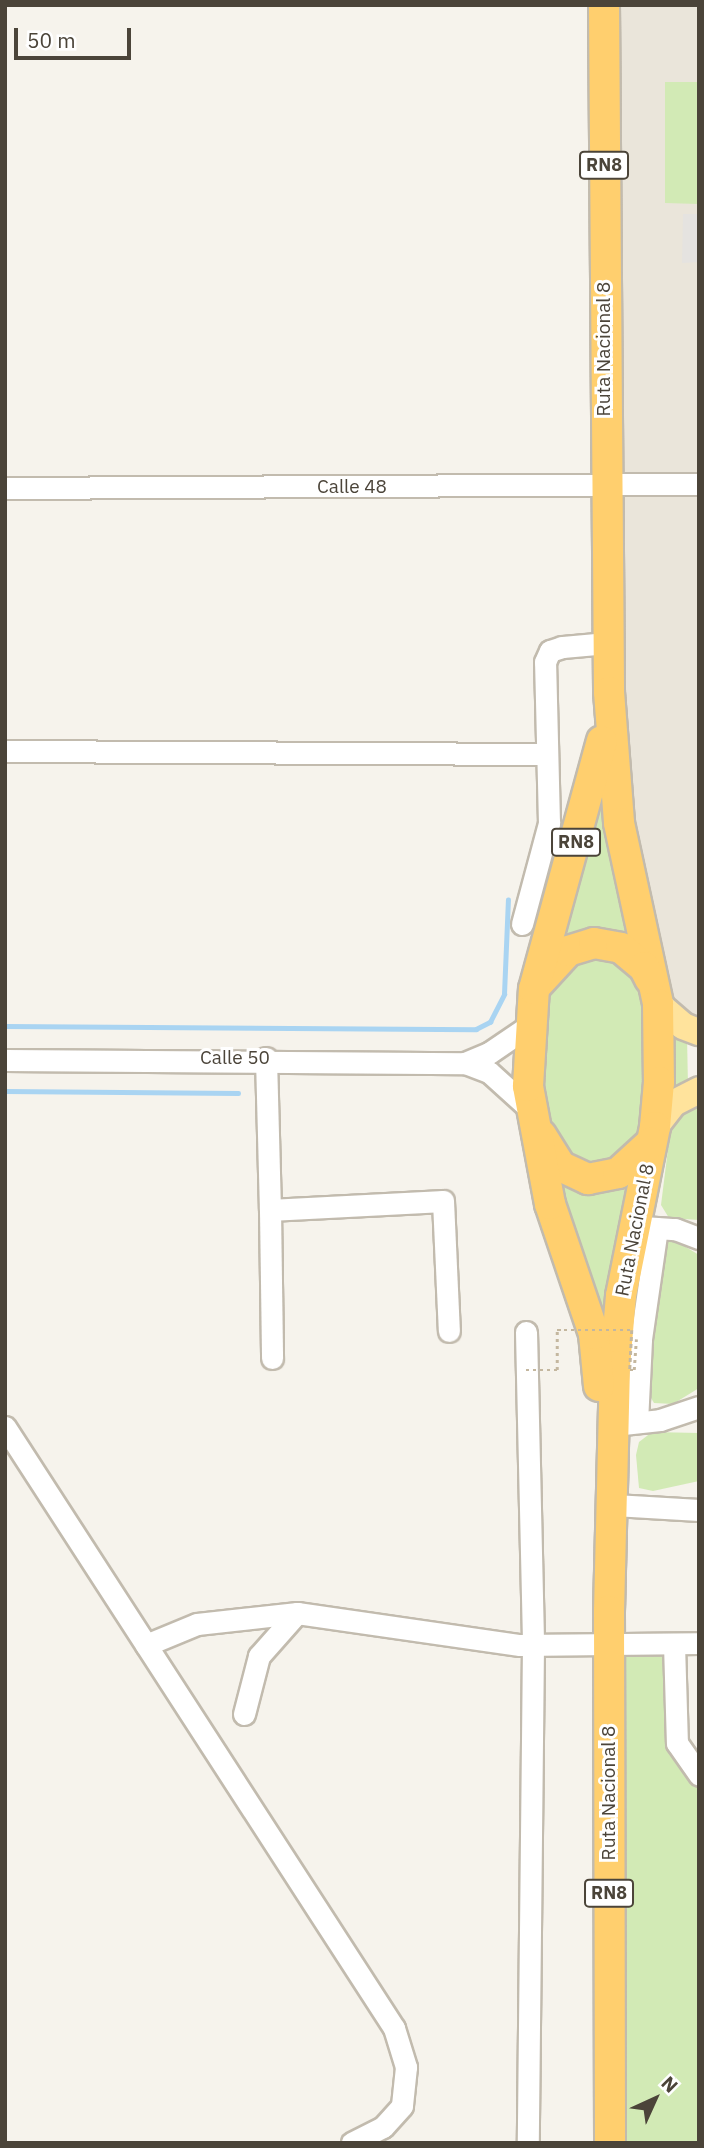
<!DOCTYPE html>
<style>
body{margin:0}
#map{position:relative;width:704px;height:2148px;overflow:hidden;background:#f6f3ec;font-family:"IBM Plex Sans",sans-serif}
div>[style]{position:absolute}
[style*='--x']{left:calc(var(--x)*1px);top:calc(var(--y)*1px);width:calc(var(--w)*1px);rotate:calc(var(--a)*1deg)}
.residential>*{inset:0;background:#eae5da}
.green>*{inset:0;background:#d2eab5}
.parking>*{inset:0;background:#e5e3e0}
.stream>*{height:4.5px;margin:-2.25px;padding:0 2.25px;transform-origin:2.25px;border-radius:2.25px;background:#a9d4f2}
.roads{filter:drop-shadow(2px 0 #c2bbae) drop-shadow(-2px 0 #c2bbae) drop-shadow(0 2px #c2bbae) drop-shadow(0 -2px #c2bbae)}
.minor>*{height:21px;margin:-10.5px;padding:0 10.5px;transform-origin:10.5px;border-radius:10.5px;background:#fff}
.major>*{height:26px;margin:-13px;padding:0 13px;transform-origin:13px;border-radius:13px;background:#ffe39c}
.highway>*{height:30px;margin:-15px;padding:0 15px;transform-origin:15px;border-radius:15px;background:#ffcf6e}
.path-bridge>*{height:2.5px;margin-top:-1.25px;transform-origin:0;background:repeating-linear-gradient(90deg,#c4b79f 0 3.5px,transparent 0 7px)}
span{translate:-50% -50%;white-space:nowrap;text-align:center;line-height:1.15;-webkit-text-stroke:6px #fff;paint-order:stroke}
.shield-label span{padding:2px 5px;background:#fff;border:2px solid;border-radius:5px;-webkit-text-stroke-width:0}
.shield-label{font-size:18px;color:#4b4439;font-weight:700}
.street-label{font-size:19px;color:#4b4439}
.frame{position:absolute;inset:0;border:7px solid #4b4439;pointer-events:none}
.north{position:absolute;left:620px;top:2064px;width:70px;height:70px;-webkit-text-stroke:5px #fff;paint-order:stroke;rotate:45deg;font-size:19px;font-weight:700;line-height:28px;text-align:center;color:#4b4439}
.north::after{content:'';display:block;margin:auto;width:24px;height:32px;background:#4b4439;clip-path:polygon(50% 0,100% 100%,50% 72%,0 100%)}
.scale{position:absolute;left:14px;top:28px;width:117px;height:32px;box-sizing:border-box;border:4px solid #4b4439;border-top:0;padding-left:9px;font-size:21px;line-height:24px;white-space:nowrap;color:#4b4439;-webkit-text-stroke:5px #fff;paint-order:stroke}
</style>
<div id="map">
<div class="residential">
<i style="clip-path:polygon(604px 5px,699px 5px,699px 1032px,675px 1020px,619px 823px)"></i>
</div>
<div class="green">
<i style="clip-path:polygon(665px 82px,699px 82px,699px 204px,665px 203px)"></i>
<i style="clip-path:polygon(602px 793px,631px 938px,602px 928px,553px 946px)"></i>
<i style="clip-path:polygon(607px 953px,639px 981px,649px 1037px,642px 1124px,632px 1149px,618px 1162px,589px 1166px,558px 1149px,543px 1109px,540px 1012px,559px 972px,581px 955px)"></i>
<i style="clip-path:polygon(667px 1021px,687px 1037px,688px 1086px,672px 1095px)"></i>
<i style="clip-path:polygon(699px 1098px,699px 1220px,669px 1218px,661px 1205px,670px 1133px,676px 1116px)"></i>
<i style="clip-path:polygon(552px 1173px,640px 1173px,610px 1335px)"></i>
<i style="clip-path:polygon(656px 1238px,676px 1241px,699px 1255px,699px 1388px,673px 1404px,654px 1403px,643px 1384px)"></i>
<i style="clip-path:polygon(652px 1432px,699px 1433px,699px 1481px,653px 1491px,639px 1488px,636px 1455px,639px 1442px)"></i>
<i style="clip-path:polygon(616px 1642px,674px 1644px,676px 1720px,699px 1775px,699px 2143px,620px 2143px)"></i>
</div>
<div class="parking">
<i style="clip-path:polygon(683px 214px,699px 214px,699px 262px,682px 263px)"></i>
</div>
<div class="stream">
<i style="--x:5;--y:1026;--w:471;--a:0.4"></i>
<i style="--x:476;--y:1029;--w:16;--a:-27"></i>
<i style="--x:490;--y:1022;--w:31;--a:-63"></i>
<i style="--x:504;--y:994;--w:94;--a:-87.6"></i>
<i style="--x:5;--y:1091;--w:233;--a:0.5"></i>
</div>
<div class="roads">
<div class="minor">
<i style="--x:5;--y:488;--w:694;--a:-0.33"></i>
<i style="--x:5;--y:751;--w:540;--a:0.32"></i>
<i style="--x:522;--y:924;--w:105;--a:-75"></i>
<i style="--x:549;--y:823;--w:161;--a:-91.4"></i>
<i style="--x:545;--y:662;--w:12;--a:-66"></i>
<i style="--x:550;--y:651;--w:13;--a:-18"></i>
<i style="--x:562;--y:647;--w:46;--a:-5"></i>
<i style="--x:266;--y:1058;--w:152;--a:88.5"></i>
<i style="--x:270;--y:1210;--w:173;--a:-3"></i>
<i style="--x:443;--y:1201;--w:130;--a:87.4"></i>
<i style="--x:5;--y:1060;--w:460;--a:0.4"></i>
<i style="--x:465;--y:1063;--w:26;--a:21"></i>
<i style="--x:489;--y:1072;--w:57;--a:42.1"></i>
<i style="--x:465;--y:1063;--w:26;--a:-23"></i>
<i style="--x:489;--y:1053;--w:50;--a:-34.3"></i>
<i style="--x:270;--y:1210;--w:148;--a:89.2"></i>
<i style="--x:643;--y:1227;--w:32;--a:4"></i>
<i style="--x:675;--y:1229;--w:26;--a:21"></i>
<i style="--x:526;--y:1332;--w:313;--a:88.7"></i>
<i style="--x:533;--y:1645;--w:498;--a:90.6"></i>
<i style="--x:637;--y:1422;--w:83;--a:-87.2"></i>
<i style="--x:641;--y:1339;--w:112;--a:-81.8"></i>
<i style="--x:623;--y:1424;--w:37;--a:-6"></i>
<i style="--x:660;--y:1420;--w:41;--a:-18.4"></i>
<i style="--x:5;--y:1427;--w:716;--a:57.09"></i>
<i style="--x:394;--y:2028;--w:41;--a:72.9"></i>
<i style="--x:406;--y:2067;--w:39;--a:96"></i>
<i style="--x:402;--y:2106;--w:28;--a:132"></i>
<i style="--x:383;--y:2127;--w:35;--a:153"></i>
<i style="--x:614;--y:1505;--w:85;--a:3.4"></i>
<i style="--x:674;--y:1644;--w:99;--a:88.3"></i>
<i style="--x:677;--y:1743;--w:39;--a:55"></i>
<i style="--x:146;--y:1645;--w:55;--a:-22.4"></i>
<i style="--x:197;--y:1624;--w:101;--a:-6.3"></i>
<i style="--x:244;--y:1714;--w:60;--a:-75.5"></i>
<i style="--x:259;--y:1656;--w:57;--a:-48.5"></i>
<i style="--x:297;--y:1613;--w:225;--a:8.2"></i>
<i style="--x:520;--y:1645;--w:179;--a:-0.6"></i>
</div>
<div class="major">
<i style="--x:658;--y:1004;--w:33;--a:41"></i>
<i style="--x:683;--y:1026;--w:17;--a:21"></i>
<i style="--x:655;--y:1127;--w:31;--a:-52"></i>
<i style="--x:674;--y:1103;--w:28;--a:-27"></i>
</div>
<div class="highway">
<i style="--x:604;--y:5;--w:687;--a:89.58"></i>
<i style="--x:609;--y:692;--w:131;--a:85.6"></i>
<i style="--x:619;--y:823;--w:185;--a:77.8"></i>
<i style="--x:658;--y:1004;--w:78;--a:89.3"></i>
<i style="--x:659;--y:1082;--w:45;--a:95.1"></i>
<i style="--x:655;--y:1127;--w:172;--a:101.4"></i>
<i style="--x:621;--y:1296;--w:70;--a:94.9"></i>
<i style="--x:615;--y:1366;--w:245;--a:91.4"></i>
<i style="--x:609;--y:1611;--w:532;--a:89.89"></i>
<i style="--x:536;--y:986;--w:47;--a:-47.6"></i>
<i style="--x:568;--y:951;--w:27;--a:-17"></i>
<i style="--x:594;--y:943;--w:27;--a:10"></i>
<i style="--x:621;--y:948;--w:30;--a:40"></i>
<i style="--x:644;--y:967;--w:13;--a:63"></i>
<i style="--x:541;--y:1135;--w:36;--a:58"></i>
<i style="--x:560;--y:1166;--w:31;--a:25"></i>
<i style="--x:588;--y:1179;--w:31;--a:-11"></i>
<i style="--x:618;--y:1173;--w:45;--a:-42.3"></i>
<i style="--x:599;--y:1386;--w:52;--a:-95.5"></i>
<i style="--x:594;--y:1334;--w:137;--a:-108.7"></i>
<i style="--x:550;--y:1204;--w:120;--a:-100.6"></i>
<i style="--x:528;--y:1086;--w:97;--a:-86.5"></i>
<i style="--x:534;--y:989;--w:257;--a:-74.7"></i>
</div>
</div>
<div class="path-bridge">
<i style="--x:526;--y:1370;--w:31;--a:0"></i>
<i style="--x:557;--y:1370;--w:40;--a:-90"></i>
<i style="--x:557;--y:1330;--w:75;--a:0"></i>
<i style="--x:632;--y:1330;--w:40;--a:92.9"></i>
<i style="--x:630;--y:1370;--w:4;--a:0"></i>
<i style="--x:634;--y:1370;--w:31;--a:-86"></i>
</div>
<div class="shield-label">
<span style="left:604px;top:165px">RN8</span>
<span style="left:576px;top:842px">RN8</span>
<span style="left:609px;top:1893px">RN8</span>
</div>
<div class="street-label">
<span style="left:604px;top:349px;rotate:-90deg">Ruta Nacional 8</span>
<span style="left:352px;top:487px">Calle 48</span>
<span style="left:235px;top:1058px">Calle 50</span>
<span style="left:635px;top:1230px;rotate:-79deg">Ruta Nacional 8</span>
<span style="left:609px;top:1793px;rotate:-90deg">Ruta Nacional 8</span>
</div>
<div class="frame"></div>
<div class="north">N</div>
<div class="scale">50 m</div>
</div>
